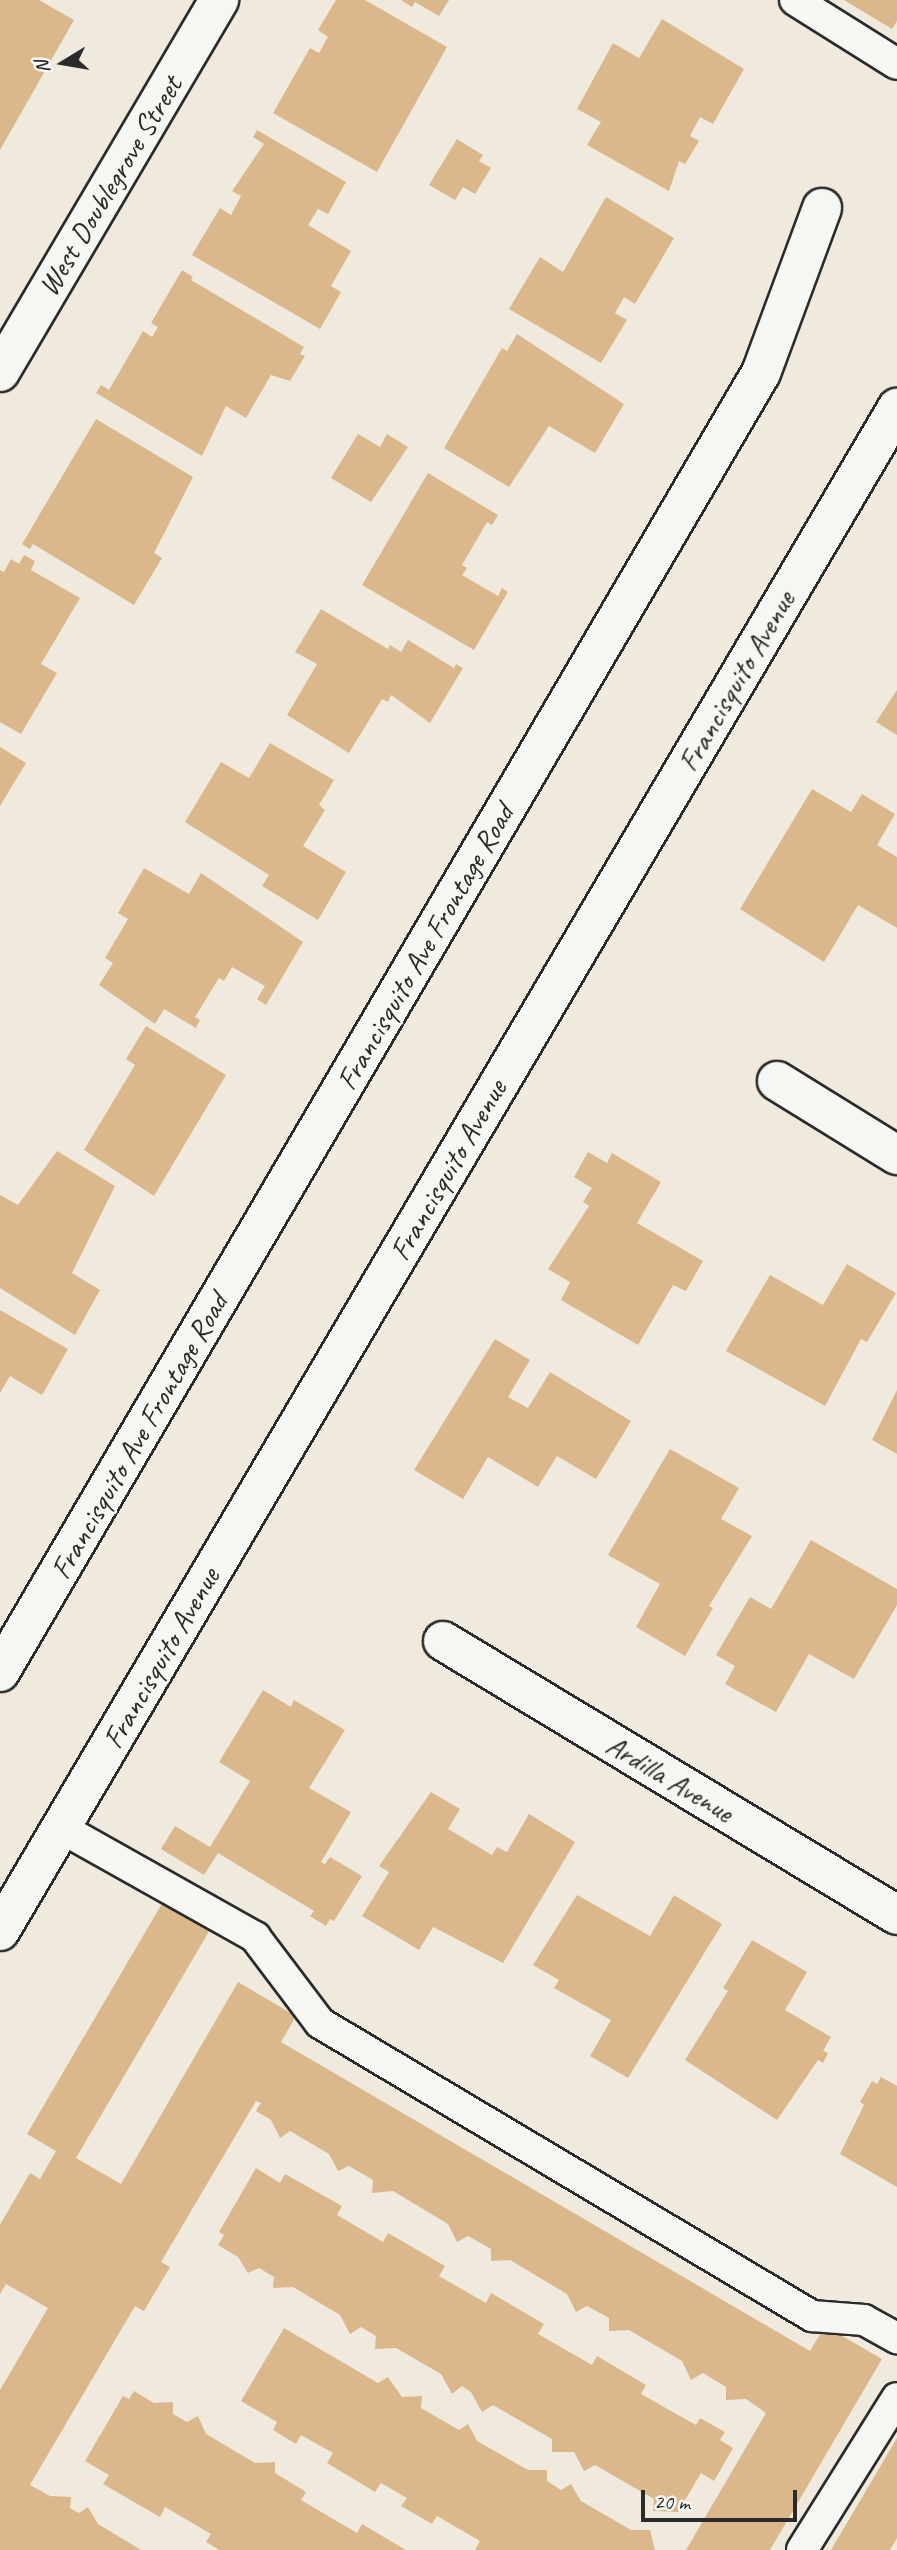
<!DOCTYPE html>
<style>
body{margin:0}
#map{position:relative;width:897px;height:2550px;overflow:hidden;background:#f0eade;font-family:Caveat,sans-serif}
div>[style]{position:absolute}
[style*='--x']{left:calc(var(--x)*1px);top:calc(var(--y)*1px);width:calc(var(--w)*1px);rotate:calc(var(--a)*1deg)}
.building>*{inset:0;background:#dab88c}
.roads{filter:drop-shadow(2px 0 #2b2b2b) drop-shadow(-2px 0 #2b2b2b) drop-shadow(0 2px #2b2b2b) drop-shadow(0 -2px #2b2b2b)}
.lane>*{height:30px;margin:-15px;padding:0 15px;transform-origin:15px;border-radius:15px;background:#f6f6f2}
.street>*{height:38px;margin:-19px;padding:0 19px;transform-origin:19px;border-radius:19px;background:#f6f6f2}
.secondary>*{height:38px;margin:-19px;padding:0 19px;transform-origin:19px;border-radius:19px;background:#f6f6f2}
span{translate:-50% -50%;white-space:nowrap;text-align:center;line-height:1.15;-webkit-text-stroke:5px #f6f6f2;paint-order:stroke}
.street-label{font-size:30px;color:#2b2b2b}
.north{position:absolute;left:28px;top:28px;width:70px;height:70px;-webkit-text-stroke:5px #f6f6f2;paint-order:stroke;rotate:259deg;font-size:19px;font-weight:700;line-height:28px;text-align:center;color:#2b2b2b}
.north::after{content:'';display:block;margin:auto;width:24px;height:32px;background:#2b2b2b;clip-path:polygon(50% 0,100% 100%,50% 72%,0 100%)}
.scale{position:absolute;left:641px;top:2490px;width:156px;height:32px;box-sizing:border-box;border:4px solid #2b2b2b;border-top:0;padding-left:9px;font-size:21px;line-height:24px;white-space:nowrap;color:#2b2b2b;-webkit-text-stroke:5px #f6f6f2;paint-order:stroke}
</style>
<div id="map">
<div class="building">
<i style="clip-path:polygon(0 0,39px 0,74px 20px,0 150px)"></i>
<i style="clip-path:polygon(336px 0,365px 0,447px 47px,377px 172px,273px 113px,310px 48px,319px 53px,328px 37px,318px 30px)"></i>
<i style="clip-path:polygon(401px 0,449px 0,439px 16px,415px 2px,412px 7px)"></i>
<i style="clip-path:polygon(844px 0,897px 0,897px 21px,892px 29px)"></i>
<i style="clip-path:polygon(662px 19px,744px 69px,713px 124px,700px 117px,690px 136px,699px 141px,685px 164px,679px 161px,669px 191px,587px 145px,601px 122px,577px 109px,613px 43px,639px 58px)"></i>
<i style="clip-path:polygon(257px 130px,346px 182px,328px 214px,318px 209px,308px 225px,351px 251px,331px 286px,341px 292px,320px 329px,192px 255px,220px 208px,231px 215px,241px 196px,232px 191px,264px 144px,253px 137px)"></i>
<i style="clip-path:polygon(457px 139px,483px 155px,479px 161px,491px 168px,475px 194px,463px 187px,455px 200px,429px 185px)"></i>
<i style="clip-path:polygon(606px 197px,674px 238px,635px 304px,624px 297px,615px 313px,627px 320px,601px 363px,509px 309px,540px 257px,563px 272px)"></i>
<i style="clip-path:polygon(182px 270px,193px 277px,191px 280px,304px 347px,300px 354px,305px 356px,290px 381px,271px 375px,246px 418px,226px 406px,202px 456px,96px 393px,101px 385px,109px 390px,143px 331px,152px 337px,158px 327px,151px 323px)"></i>
<i style="clip-path:polygon(517px 334px,624px 404px,595px 453px,549px 426px,509px 487px,444px 448px,502px 348px,507px 351px)"></i>
<i style="clip-path:polygon(96px 419px,193px 477px,154px 553px,162px 558px,134px 605px,33px 544px,30px 549px,22px 544px)"></i>
<i style="clip-path:polygon(358px 434px,380px 447px,387px 434px,408px 447px,371px 502px,331px 478px)"></i>
<i style="clip-path:polygon(428px 473px,498px 515px,492px 525px,487px 522px,462px 565px,467px 568px,462px 575px,498px 596px,502px 588px,508px 592px,474px 650px,362px 585px)"></i>
<i style="clip-path:polygon(24px 555px,35px 561px,31px 570px,80px 598px,41px 664px,57px 673px,21px 734px,0 722px,0 570px,4px 572px,11px 559px,19px 564px)"></i>
<i style="clip-path:polygon(321px 609px,388px 649px,390px 645px,401px 652px,408px 640px,454px 668px,456px 664px,463px 668px,430px 723px,391px 695px,388px 702px,382px 699px,349px 753px,287px 715px,317px 664px,295px 652px)"></i>
<i style="clip-path:polygon(897px 690px,897px 735px,876px 722px)"></i>
<i style="clip-path:polygon(270px 743px,334px 780px,319px 805px,325px 810px,303px 846px,346px 872px,318px 920px,262px 886px,269px 875px,185px 822px,221px 762px,249px 778px)"></i>
<i style="clip-path:polygon(0 747px,26px 763px,0 806px)"></i>
<i style="clip-path:polygon(812px 789px,851px 812px,862px 794px,895px 814px,877px 845px,897px 857px,897px 928px,858px 905px,824px 962px,740px 909px)"></i>
<i style="clip-path:polygon(144px 868px,189px 894px,201px 873px,303px 942px,266px 1005px,257px 999px,265px 986px,232px 967px,224px 981px,219px 978px,195px 1017px,200px 1020px,196px 1028px,164px 1009px,155px 1024px,99px 985px,113px 963px,105px 958px,128px 919px,118px 913px)"></i>
<i style="clip-path:polygon(146px 1026px,226px 1075px,154px 1196px,84px 1150px,135px 1065px,126px 1059px)"></i>
<i style="clip-path:polygon(57px 1151px,115px 1186px,72px 1273px,100px 1290px,75px 1335px,0 1288px,0 1195px,18px 1205px)"></i>
<i style="clip-path:polygon(588px 1152px,607px 1163px,612px 1153px,661px 1182px,637px 1223px,703px 1261px,686px 1291px,673px 1285px,638px 1345px,561px 1300px,570px 1282px,548px 1269px,589px 1206px,583px 1202px,592px 1188px,574px 1177px)"></i>
<i style="clip-path:polygon(847px 1264px,896px 1293px,867px 1342px,861px 1339px,825px 1406px,726px 1351px,770px 1275px,823px 1305px)"></i>
<i style="clip-path:polygon(0 1310px,68px 1349px,42px 1395px,10px 1376px,0 1393px)"></i>
<i style="clip-path:polygon(495px 1339px,530px 1360px,508px 1397px,528px 1408px,550px 1372px,631px 1421px,596px 1479px,557px 1456px,538px 1487px,488px 1457px,463px 1499px,414px 1470px)"></i>
<i style="clip-path:polygon(897px 1390px,897px 1454px,872px 1440px)"></i>
<i style="clip-path:polygon(670px 1449px,739px 1488px,721px 1519px,752px 1536px,709px 1606px,713px 1608px,685px 1656px,636px 1627px,660px 1584px,608px 1555px)"></i>
<i style="clip-path:polygon(811px 1540px,897px 1589px,897px 1605px,854px 1679px,809px 1654px,776px 1712px,725px 1684px,735px 1666px,716px 1655px,750px 1597px,771px 1609px)"></i>
<i style="clip-path:polygon(263px 1690px,291px 1707px,294px 1700px,345px 1730px,309px 1788px,351px 1812px,321px 1862px,325px 1864px,330px 1857px,362px 1876px,334px 1921px,330px 1919px,326px 1926px,310px 1916px,314px 1911px,218px 1853px,204px 1875px,161px 1849px,175px 1826px,210px 1847px,250px 1781px,219px 1762px)"></i>
<i style="clip-path:polygon(431px 1792px,460px 1809px,448px 1829px,492px 1855px,497px 1847px,507px 1852px,529px 1814px,575px 1842px,503px 1963px,433px 1927px,419px 1950px,362px 1916px,389px 1872px,379px 1866px)"></i>
<i style="clip-path:polygon(577px 1895px,650px 1936px,674px 1895px,722px 1924px,628px 2078px,590px 2056px,611px 2020px,554px 1988px,559px 1980px,533px 1965px)"></i>
<i style="clip-path:polygon(164px 1900px,211px 1928px,76px 2158px,121px 2184px,238px 1982px,296px 2016px,281px 2042px,810px 2351px,825px 2326px,882px 2359px,770px 2550px,686px 2550px,766px 2413px,746px 2399px,726px 2400px,726px 2387px,703px 2373px,691px 2380px,682px 2361px,629px 2330px,609px 2331px,609px 2318px,587px 2306px,576px 2312px,567px 2294px,510px 2260px,491px 2261px,491px 2249px,468px 2236px,457px 2242px,448px 2224px,393px 2191px,372px 2193px,373px 2180px,349px 2166px,338px 2171px,329px 2154px,290px 2131px,280px 2138px,271px 2120px,256px 2111px,261px 2103px,256px 2101px,161px 2262px,170px 2267px,144px 2311px,135px 2306px,30px 2485px,50px 2496px,71px 2497px,70px 2508px,79px 2513px,88px 2507px,98px 2524px,141px 2550px,0 2550px,0 2390px,48px 2308px,6px 2284px,0 2294px,0 2225px,30px 2173px,40px 2179px,56px 2151px,27px 2134px)"></i>
<i style="clip-path:polygon(752px 1940px,807px 1972px,785px 2010px,831px 2037px,823px 2051px,828px 2053px,823px 2063px,818px 2060px,777px 2120px,685px 2060px,728px 1991px,723px 1988px)"></i>
<i style="clip-path:polygon(881px 2077px,897px 2086px,897px 2187px,840px 2154px,864px 2105px,860px 2102px,872px 2081px,877px 2084px)"></i>
<i style="clip-path:polygon(256px 2168px,280px 2183px,285px 2174px,342px 2206px,337px 2215px,383px 2242px,388px 2233px,445px 2266px,439px 2276px,486px 2303px,491px 2293px,544px 2324px,538px 2334px,592px 2365px,597px 2356px,646px 2385px,641px 2394px,696px 2425px,700px 2418px,725px 2432px,720px 2440px,733px 2448px,714px 2481px,701px 2473px,678px 2512px,653px 2511px,654px 2499px,595px 2465px,584px 2471px,574px 2452px,552px 2452px,552px 2439px,493px 2405px,482px 2412px,471px 2392px,462px 2386px,452px 2394px,441px 2374px,396px 2348px,375px 2349px,376px 2336px,361px 2327px,350px 2334px,340px 2315px,293px 2287px,273px 2288px,274px 2277px,259px 2268px,248px 2273px,238px 2257px,218px 2245px,224px 2235px,219px 2232px)"></i>
<i style="clip-path:polygon(284px 2328px,378px 2383px,388px 2377px,402px 2397px,422px 2396px,421px 2408px,459px 2430px,468px 2424px,477px 2441px,528px 2470px,547px 2470px,547px 2481px,561px 2490px,571px 2484px,581px 2501px,631px 2530px,650px 2530px,655px 2550px,475px 2550px,480px 2541px,437px 2516px,432px 2524px,401px 2506px,407px 2498px,381px 2483px,375px 2492px,327px 2463px,333px 2453px,301px 2435px,296px 2444px,273px 2430px,277px 2422px,241px 2401px)"></i>
<i style="clip-path:polygon(134px 2391px,154px 2403px,173px 2402px,173px 2414px,187px 2422px,198px 2416px,206px 2434px,255px 2463px,275px 2462px,275px 2473px,306px 2492px,301px 2500px,357px 2533px,362px 2524px,406px 2550px,219px 2550px,206px 2542px,211px 2534px,165px 2507px,160px 2517px,103px 2484px,109px 2475px,85px 2461px,123px 2396px,129px 2399px)"></i>
<i style="clip-path:polygon(897px 2438px,897px 2538px,890px 2550px,831px 2550px)"></i>
</div>
<div class="roads">
<div class="lane">
<i style="--x:795;--y:0;--w:120;--a:32.1"></i>
<i style="--x:61;--y:1828;--w:223;--a:29.3"></i>
<i style="--x:255;--y:1937;--w:108;--a:52.9"></i>
<i style="--x:320;--y:2023;--w:573;--a:30.78"></i>
<i style="--x:812;--y:2316;--w:52;--a:4.4"></i>
<i style="--x:864;--y:2320;--w:38;--a:29"></i>
<i style="--x:802;--y:2550;--w:179;--a:-58"></i>
</div>
<div class="street">
<i style="--x:0;--y:372;--w:432;--a:-59.5"></i>
<i style="--x:777;--y:1081;--w:141;--a:31.7"></i>
<i style="--x:443;--y:1641;--w:530;--a:31.11"></i>
<i style="--x:0;--y:1672;--w:1505;--a:-59.64"></i>
<i style="--x:761;--y:373;--w:176;--a:-69.7"></i>
</div>
<div class="secondary">
<i style="--x:0;--y:1931;--w:1768;--a:-59.5"></i>
</div>
</div>
<div class="street-label">
<span style="left:110px;top:186px;rotate:-59deg">West Doublegrove Street</span>
<span style="left:736px;top:681px;rotate:-60deg">Francisquito Avenue</span>
<span style="left:425px;top:947px;rotate:-60deg">Francisquito Ave Frontage Road</span>
<span style="left:448px;top:1170px;rotate:-60deg">Francisquito Avenue</span>
<span style="left:139px;top:1436px;rotate:-60deg">Francisquito Ave Frontage Road</span>
<span style="left:161px;top:1658px;rotate:-60deg">Francisquito Avenue</span>
<span style="left:670px;top:1778px;rotate:31deg">Ardilla Avenue</span>
</div>
<div class="north">N</div>
<div class="scale">20 m</div>
</div>
